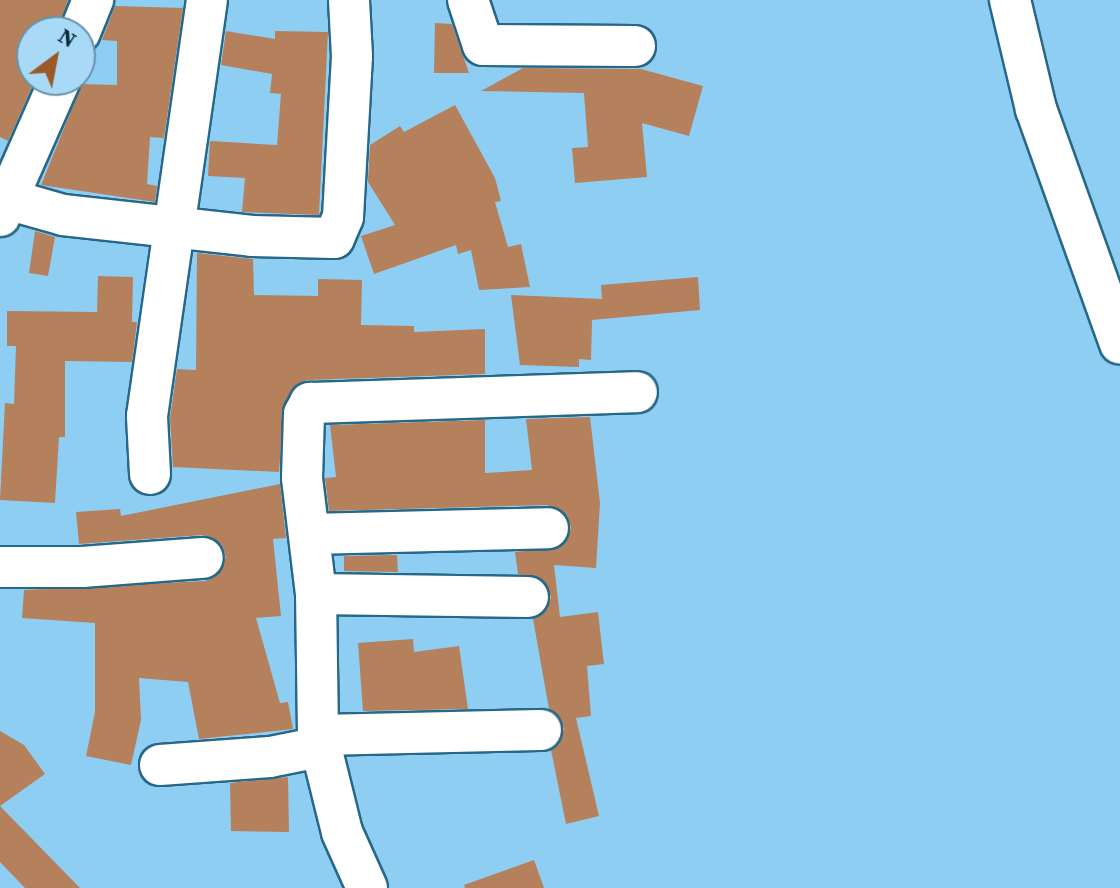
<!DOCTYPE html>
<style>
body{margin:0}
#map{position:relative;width:1120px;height:888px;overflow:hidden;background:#8fcef3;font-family:"Source Serif 4",serif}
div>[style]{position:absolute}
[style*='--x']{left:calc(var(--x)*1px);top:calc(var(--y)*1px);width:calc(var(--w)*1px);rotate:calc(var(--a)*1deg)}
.building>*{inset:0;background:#b5805c}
.roads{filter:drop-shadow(2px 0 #276788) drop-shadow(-2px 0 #276788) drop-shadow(0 2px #276788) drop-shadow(0 -2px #276788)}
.minor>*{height:40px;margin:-20px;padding:0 20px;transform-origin:20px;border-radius:20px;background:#fff}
span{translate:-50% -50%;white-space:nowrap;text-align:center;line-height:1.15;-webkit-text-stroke:6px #a8daf8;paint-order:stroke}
.north{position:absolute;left:16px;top:16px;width:80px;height:80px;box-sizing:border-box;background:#a8daf8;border:2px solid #6a92aa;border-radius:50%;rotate:32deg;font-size:22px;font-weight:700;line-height:32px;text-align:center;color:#0c2735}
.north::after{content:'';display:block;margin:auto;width:28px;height:36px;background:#9b5927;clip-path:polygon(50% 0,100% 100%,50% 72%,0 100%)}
</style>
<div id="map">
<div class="building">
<i style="clip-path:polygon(0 0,68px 0,58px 32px,32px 32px,35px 80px,8px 141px,0 137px)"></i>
<i style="clip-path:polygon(115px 6px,183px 8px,164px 138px,150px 137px,147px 184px,157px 186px,155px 202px,41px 185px,82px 84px,117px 85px,117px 41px,102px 40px)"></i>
<i style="clip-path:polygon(435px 23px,452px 24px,469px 73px,434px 73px)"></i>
<i style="clip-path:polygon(226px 31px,275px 39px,275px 31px,328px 32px,319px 215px,242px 212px,245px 178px,208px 176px,210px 141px,277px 145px,281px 94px,270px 93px,272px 74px,221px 65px)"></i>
<i style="clip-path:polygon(523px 68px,641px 69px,703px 86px,689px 136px,642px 123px,647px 177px,575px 183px,572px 148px,588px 147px,584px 93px,481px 91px)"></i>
<i style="clip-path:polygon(455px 105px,495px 178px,501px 201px,495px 202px,508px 247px,521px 244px,530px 287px,479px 290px,471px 250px,458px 254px,456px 245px,374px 274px,361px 236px,395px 225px,368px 182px,370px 145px,400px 126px,404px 132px)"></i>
<i style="clip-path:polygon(35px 231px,55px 237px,48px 276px,29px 273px)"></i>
<i style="clip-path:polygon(197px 253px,253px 259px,254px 295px,318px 296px,318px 279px,362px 280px,361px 325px,414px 326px,414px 332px,485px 329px,485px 374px,308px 380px,297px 384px,284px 404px,279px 472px,173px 467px,170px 418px,177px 369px,196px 370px)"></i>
<i style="clip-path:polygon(98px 276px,133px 277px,132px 322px,137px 322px,132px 362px,65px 361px,65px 437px,59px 437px,55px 503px,0 500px,5px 403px,14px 404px,16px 346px,7px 346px,7px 311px,97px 312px)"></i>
<i style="clip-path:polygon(698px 277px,700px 310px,592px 320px,591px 360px,579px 359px,579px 367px,520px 365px,511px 295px,602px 299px,601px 285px)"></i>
<i style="clip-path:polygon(590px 417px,600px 503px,596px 568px,554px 565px,560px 617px,598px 612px,604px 664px,587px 666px,591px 716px,576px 718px,599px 816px,566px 824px,551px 750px,564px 729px,549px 709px,533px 619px,547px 609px,551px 597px,540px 578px,518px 574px,515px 552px,561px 547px,571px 528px,567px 515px,547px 505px,329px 511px,325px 478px,336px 477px,330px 425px,485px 420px,485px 473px,532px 470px,526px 419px)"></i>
<i style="clip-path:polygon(280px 484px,286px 538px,273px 539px,281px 616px,256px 618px,280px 703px,288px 702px,293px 729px,199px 739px,188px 682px,139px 678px,141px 720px,131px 765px,86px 756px,95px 712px,95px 623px,22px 618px,24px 590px,205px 581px,217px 576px,226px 557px,221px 544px,202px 535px,79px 544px,76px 512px,120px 509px,121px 516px)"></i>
<i style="clip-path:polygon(397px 555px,398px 572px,344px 571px,344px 556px)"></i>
<i style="clip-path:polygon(413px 639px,414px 652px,459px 646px,468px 709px,363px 711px,358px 643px)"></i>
<i style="clip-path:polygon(0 731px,24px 745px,45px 774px,0 806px,80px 888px,25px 888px,0 862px)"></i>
<i style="clip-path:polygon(288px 777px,289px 832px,231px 831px,230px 783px)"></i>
<i style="clip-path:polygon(534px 860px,544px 888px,465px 888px,464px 885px)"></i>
</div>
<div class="roads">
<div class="minor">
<i style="--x:468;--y:0;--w:47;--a:71.6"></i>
<i style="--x:483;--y:45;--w:152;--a:0.4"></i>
<i style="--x:1010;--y:0;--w:112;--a:76.6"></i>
<i style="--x:1036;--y:109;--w:249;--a:70.3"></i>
<i style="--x:80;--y:32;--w:35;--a:-68"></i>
<i style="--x:7;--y:199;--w:58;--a:15.9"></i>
<i style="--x:63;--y:215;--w:190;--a:6.3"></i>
<i style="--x:252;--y:236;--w:82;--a:1.4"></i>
<i style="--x:334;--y:238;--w:23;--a:-67"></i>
<i style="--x:343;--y:217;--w:161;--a:-86.8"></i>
<i style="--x:352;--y:56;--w:56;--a:-93.1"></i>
<i style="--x:0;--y:216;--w:149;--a:-66.2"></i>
<i style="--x:150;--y:474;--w:58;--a:-93"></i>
<i style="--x:147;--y:416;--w:420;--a:-81.8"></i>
<i style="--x:310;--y:534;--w:238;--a:-1.4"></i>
<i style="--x:0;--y:567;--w:82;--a:0"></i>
<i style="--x:82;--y:567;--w:121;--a:-4.3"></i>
<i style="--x:316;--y:594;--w:212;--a:0.8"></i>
<i style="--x:318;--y:735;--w:223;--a:-1.3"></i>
<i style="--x:160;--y:765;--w:110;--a:-4.2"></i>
<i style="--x:270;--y:757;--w:51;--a:-11.3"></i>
<i style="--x:367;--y:888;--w:61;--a:-114.1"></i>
<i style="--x:342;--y:832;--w:100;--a:-103.9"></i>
<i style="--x:318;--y:735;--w:141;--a:-90.8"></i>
<i style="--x:316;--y:594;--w:117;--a:-96.9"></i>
<i style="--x:302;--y:478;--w:64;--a:-88.2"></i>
<i style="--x:304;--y:414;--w:13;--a:-61"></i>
<i style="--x:310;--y:403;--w:327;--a:-1.9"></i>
</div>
</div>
<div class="north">N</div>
</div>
